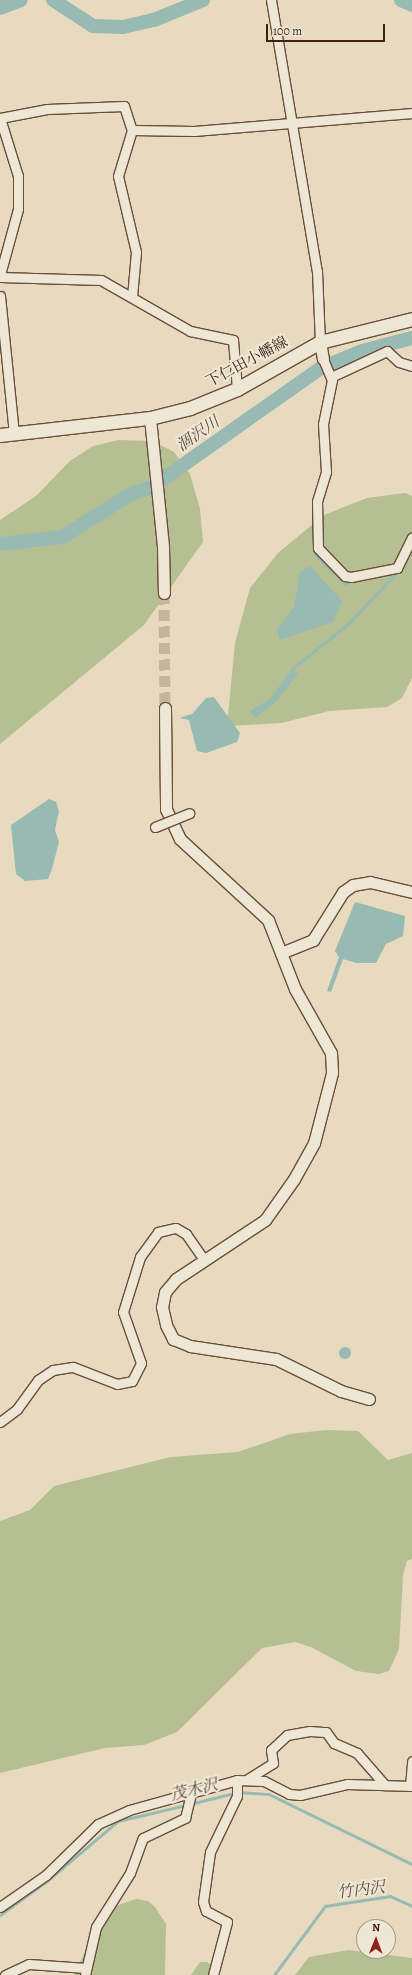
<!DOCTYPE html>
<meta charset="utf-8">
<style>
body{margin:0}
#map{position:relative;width:412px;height:1975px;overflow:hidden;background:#e7dabe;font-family:Alegreya,"Noto Serif JP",serif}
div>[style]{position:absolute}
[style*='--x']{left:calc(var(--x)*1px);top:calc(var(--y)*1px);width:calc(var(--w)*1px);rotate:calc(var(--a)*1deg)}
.green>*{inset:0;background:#b6bf91}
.water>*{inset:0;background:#97bab3}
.round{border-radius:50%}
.stream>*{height:2.5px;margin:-1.25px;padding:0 1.25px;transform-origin:1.25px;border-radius:1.25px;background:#97bab3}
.river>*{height:14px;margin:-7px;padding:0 7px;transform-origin:7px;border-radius:7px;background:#97bab3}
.tertiary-tunnel>*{height:11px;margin-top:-5.5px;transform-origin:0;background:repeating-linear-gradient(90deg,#c6b59b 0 11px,transparent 0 16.5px)}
.roads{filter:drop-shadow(1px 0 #6a4e3c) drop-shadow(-1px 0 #6a4e3c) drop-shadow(0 1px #6a4e3c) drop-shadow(0 -1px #6a4e3c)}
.minor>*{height:9px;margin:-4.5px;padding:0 4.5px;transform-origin:4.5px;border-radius:4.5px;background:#efe7d5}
.tertiary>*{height:11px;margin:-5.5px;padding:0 5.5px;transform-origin:5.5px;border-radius:5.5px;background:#efe7d5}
.secondary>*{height:13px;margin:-6.5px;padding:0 6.5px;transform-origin:6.5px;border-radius:6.5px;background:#efe7d5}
.bridges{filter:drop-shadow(1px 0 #6a4e3c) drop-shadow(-1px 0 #6a4e3c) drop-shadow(0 1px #6a4e3c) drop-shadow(0 -1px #6a4e3c)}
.minor-bridge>*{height:9px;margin:-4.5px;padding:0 4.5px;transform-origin:4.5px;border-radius:4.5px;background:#efe7d5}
span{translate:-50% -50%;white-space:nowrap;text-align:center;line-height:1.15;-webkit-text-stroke:4px #efe7d5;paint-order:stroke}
.street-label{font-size:15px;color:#412011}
.water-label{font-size:16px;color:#5b4e42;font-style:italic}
.north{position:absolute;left:356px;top:1919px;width:40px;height:40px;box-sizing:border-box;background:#efe7d5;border:1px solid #a99787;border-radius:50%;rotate:1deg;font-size:11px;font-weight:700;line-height:16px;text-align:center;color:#412011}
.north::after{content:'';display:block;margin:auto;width:14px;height:18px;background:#8f2418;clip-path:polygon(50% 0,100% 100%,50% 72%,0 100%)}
.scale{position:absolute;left:266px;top:24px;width:119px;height:18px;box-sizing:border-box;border:2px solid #412011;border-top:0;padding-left:5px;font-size:12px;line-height:14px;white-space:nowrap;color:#412011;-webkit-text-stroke:3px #efe7d5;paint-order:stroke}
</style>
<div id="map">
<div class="green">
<i style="clip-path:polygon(119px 440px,152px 441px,174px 452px,190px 474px,200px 509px,203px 542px,144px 625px,0 744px,0 520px,36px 496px,70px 461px,93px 446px)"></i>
<i style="clip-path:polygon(405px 493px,412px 496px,412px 678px,402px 698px,387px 707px,329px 711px,281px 723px,227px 726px,235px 643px,250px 588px,278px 553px,324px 515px,367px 498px)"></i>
<i style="clip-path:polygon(326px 1430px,358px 1431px,388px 1460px,412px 1453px,412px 1559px,407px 1561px,403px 1575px,399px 1649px,389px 1671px,379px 1674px,356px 1671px,311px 1647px,295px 1642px,262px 1648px,177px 1732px,144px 1745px,105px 1748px,0 1773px,0 1521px,30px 1510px,54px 1486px,171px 1457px,238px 1452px,290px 1434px)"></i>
<i style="clip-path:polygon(136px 1899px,148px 1901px,155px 1907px,166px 1924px,165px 1975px,75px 1975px,93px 1933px,113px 1907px)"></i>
<i style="clip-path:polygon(349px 1950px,412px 1958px,412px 1975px,295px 1975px,309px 1957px)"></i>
<i style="clip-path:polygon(200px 1962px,207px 1962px,217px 1969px,218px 1975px,191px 1975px)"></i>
</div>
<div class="water">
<i style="clip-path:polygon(310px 566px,342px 601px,333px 622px,280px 640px,277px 630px,294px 607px,300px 572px)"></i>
<i style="clip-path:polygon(292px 669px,298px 674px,274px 704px,255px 718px,250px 711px,270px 699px)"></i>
<i style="clip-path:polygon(214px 697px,240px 733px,237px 742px,206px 753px,197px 751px,189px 720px,179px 718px,192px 714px,206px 698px)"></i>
<i style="clip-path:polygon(49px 799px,56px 802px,59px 811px,55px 830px,59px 842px,52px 869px,48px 879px,25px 881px,16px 874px,11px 825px)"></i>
<i style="clip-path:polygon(355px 902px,405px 916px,403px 936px,386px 944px,376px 963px,356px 963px,343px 959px,331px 992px,327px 991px,339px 957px,335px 951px)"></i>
<i class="round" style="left:339px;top:1347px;width:12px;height:12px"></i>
</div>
<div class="stream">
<i style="--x:315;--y:554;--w:42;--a:44"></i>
<i style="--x:345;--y:583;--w:11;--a:-15"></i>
<i style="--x:378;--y:576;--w:16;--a:0"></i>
<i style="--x:292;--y:669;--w:72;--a:-38.8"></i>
<i style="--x:348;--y:624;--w:79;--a:-46.5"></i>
<i style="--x:239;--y:1792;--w:30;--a:4"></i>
<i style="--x:269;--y:1794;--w:159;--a:26.1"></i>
<i style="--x:190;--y:1804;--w:45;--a:-14"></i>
<i style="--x:0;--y:1915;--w:58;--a:-35.9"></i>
<i style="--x:47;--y:1881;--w:93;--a:-40.2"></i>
<i style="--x:118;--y:1821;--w:70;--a:-13.2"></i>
<i style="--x:274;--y:1975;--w:86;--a:-53.5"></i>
<i style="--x:325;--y:1906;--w:66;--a:-8.7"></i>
<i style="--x:390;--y:1896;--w:24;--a:24"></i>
</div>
<div class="river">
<i style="--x:53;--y:0;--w:48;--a:33"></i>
<i style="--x:93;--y:26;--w:30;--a:2"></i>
<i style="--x:123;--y:27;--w:32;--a:-13"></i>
<i style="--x:154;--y:20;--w:53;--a:-22.2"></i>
<i style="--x:401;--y:0;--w:12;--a:24"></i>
<i style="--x:0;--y:8;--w:22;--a:-21"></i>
<i style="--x:0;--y:544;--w:62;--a:-6.4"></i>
<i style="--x:62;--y:537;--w:81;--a:-31.9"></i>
<i style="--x:131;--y:494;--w:22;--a:-18"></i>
<i style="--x:152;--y:487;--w:207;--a:-35.2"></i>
<i style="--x:321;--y:368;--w:44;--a:-22.5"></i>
<i style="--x:362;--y:351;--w:52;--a:-14.6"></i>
</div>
<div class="tertiary-tunnel">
<i style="--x:164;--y:593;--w:115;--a:89.5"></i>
</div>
<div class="roads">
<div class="minor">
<i style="--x:271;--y:0;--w:275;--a:80.4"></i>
<i style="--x:317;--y:271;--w:71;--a:87.6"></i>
<i style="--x:0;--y:118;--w:48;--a:-10.8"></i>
<i style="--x:47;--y:109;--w:77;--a:-2.2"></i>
<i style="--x:124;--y:106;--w:25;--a:72"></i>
<i style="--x:132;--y:130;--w:62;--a:0.9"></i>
<i style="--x:194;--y:131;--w:219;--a:-4.7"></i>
<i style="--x:0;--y:118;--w:61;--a:72.8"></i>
<i style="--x:18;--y:176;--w:33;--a:90"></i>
<i style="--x:18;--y:209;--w:68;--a:105.3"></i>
<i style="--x:132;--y:130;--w:48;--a:106.9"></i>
<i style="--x:118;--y:176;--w:78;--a:76.7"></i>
<i style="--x:136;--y:252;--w:45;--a:95.1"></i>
<i style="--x:0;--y:277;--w:101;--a:1.7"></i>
<i style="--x:101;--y:280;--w:103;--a:29.8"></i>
<i style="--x:190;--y:331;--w:44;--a:11.8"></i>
<i style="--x:233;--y:340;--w:49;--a:85.3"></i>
<i style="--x:0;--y:296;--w:139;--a:84.2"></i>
<i style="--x:323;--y:359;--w:23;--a:67"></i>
<i style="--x:332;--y:380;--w:45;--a:101.6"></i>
<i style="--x:323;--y:424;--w:48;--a:86.4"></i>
<i style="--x:326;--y:472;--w:30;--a:107"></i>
<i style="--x:317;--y:501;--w:47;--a:88.8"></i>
<i style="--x:318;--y:548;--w:39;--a:46"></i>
<i style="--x:345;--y:576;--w:6;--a:9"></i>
<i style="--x:351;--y:577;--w:47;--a:-11.1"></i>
<i style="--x:397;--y:568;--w:34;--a:-64"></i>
<i style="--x:331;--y:377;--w:62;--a:-24.9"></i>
<i style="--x:387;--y:351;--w:16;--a:43"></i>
<i style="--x:399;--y:362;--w:14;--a:17"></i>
<i style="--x:0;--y:1422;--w:21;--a:-37"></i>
<i style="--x:17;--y:1409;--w:36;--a:-54"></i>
<i style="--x:38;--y:1380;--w:18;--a:-34"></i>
<i style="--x:53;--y:1370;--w:20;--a:-9"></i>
<i style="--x:73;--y:1367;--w:47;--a:21.1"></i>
<i style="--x:117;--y:1384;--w:15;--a:-11"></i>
<i style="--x:132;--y:1381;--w:20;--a:-63"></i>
<i style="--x:141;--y:1363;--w:54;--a:-109.4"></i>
<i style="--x:123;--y:1312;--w:58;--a:-72.8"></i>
<i style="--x:140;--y:1257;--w:31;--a:-54"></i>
<i style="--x:158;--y:1232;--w:18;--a:-13"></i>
<i style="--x:176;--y:1228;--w:12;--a:31"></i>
<i style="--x:186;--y:1234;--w:32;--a:55"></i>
<i style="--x:246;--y:1780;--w:32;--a:-32"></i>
<i style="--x:273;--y:1763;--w:13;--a:-99"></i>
<i style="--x:271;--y:1750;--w:22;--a:-43"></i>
<i style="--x:287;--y:1735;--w:23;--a:-10"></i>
<i style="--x:310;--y:1731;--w:16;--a:4"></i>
<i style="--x:326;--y:1732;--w:14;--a:54"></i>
<i style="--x:334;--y:1743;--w:25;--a:23"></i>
<i style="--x:357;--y:1753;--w:43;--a:48.8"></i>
<i style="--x:410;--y:1786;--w:25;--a:-85"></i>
<i style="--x:0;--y:1907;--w:56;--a:-34.8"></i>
<i style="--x:46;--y:1875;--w:73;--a:-44.4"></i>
<i style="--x:98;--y:1824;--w:34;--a:-24"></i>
<i style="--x:129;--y:1810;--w:112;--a:-15.5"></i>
<i style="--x:237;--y:1780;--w:27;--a:2"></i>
<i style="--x:264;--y:1781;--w:28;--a:27"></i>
<i style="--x:289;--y:1794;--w:11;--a:5"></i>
<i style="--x:300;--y:1795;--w:48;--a:-13.2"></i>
<i style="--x:347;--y:1784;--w:65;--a:1.8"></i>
<i style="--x:5;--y:1975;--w:26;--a:-25"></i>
<i style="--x:29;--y:1964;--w:57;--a:4"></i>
<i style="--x:85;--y:1975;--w:49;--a:-77.1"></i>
<i style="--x:96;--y:1927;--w:64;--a:-57.8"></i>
<i style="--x:130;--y:1873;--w:37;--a:-70"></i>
<i style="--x:143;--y:1838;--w:47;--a:-25.5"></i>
<i style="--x:185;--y:1818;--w:25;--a:-76"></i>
<i style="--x:213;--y:1975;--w:55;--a:-75.2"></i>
<i style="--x:227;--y:1922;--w:24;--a:-152"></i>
<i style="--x:206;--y:1911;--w:9;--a:-108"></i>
<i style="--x:203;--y:1902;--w:50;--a:-82"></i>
<i style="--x:210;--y:1852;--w:62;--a:-64.3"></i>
<i style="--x:237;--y:1796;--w:16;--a:-90"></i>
</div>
<div class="tertiary">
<i style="--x:320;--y:342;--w:17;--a:80"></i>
<i style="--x:150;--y:418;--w:130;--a:84.2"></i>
<i style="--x:163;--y:547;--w:46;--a:88.8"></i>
<i style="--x:165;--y:708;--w:101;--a:89.4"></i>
<i style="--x:166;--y:809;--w:33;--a:65"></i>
<i style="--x:180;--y:839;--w:120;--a:42.6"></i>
<i style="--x:268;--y:920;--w:74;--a:68.6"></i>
<i style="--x:295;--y:989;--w:73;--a:60.6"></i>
<i style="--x:331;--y:1053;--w:20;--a:87"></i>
<i style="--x:332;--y:1073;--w:72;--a:104.4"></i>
<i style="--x:314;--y:1143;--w:41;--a:119.1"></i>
<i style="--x:294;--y:1179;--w:50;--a:125.3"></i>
<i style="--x:265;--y:1220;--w:107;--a:146.5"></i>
<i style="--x:176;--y:1279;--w:17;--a:130"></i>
<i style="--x:165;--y:1292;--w:15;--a:101"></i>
<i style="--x:162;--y:1307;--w:18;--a:77"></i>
<i style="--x:166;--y:1325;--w:16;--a:63"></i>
<i style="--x:173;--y:1339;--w:18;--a:22"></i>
<i style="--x:190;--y:1346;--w:87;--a:8.6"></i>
<i style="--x:276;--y:1359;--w:72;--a:26.2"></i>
<i style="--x:341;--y:1391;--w:29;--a:16"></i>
<i style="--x:281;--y:953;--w:35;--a:-22"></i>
<i style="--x:313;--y:940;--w:57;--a:-58"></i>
<i style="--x:343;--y:892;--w:12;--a:-35"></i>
<i style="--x:353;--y:885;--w:17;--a:-10"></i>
<i style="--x:370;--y:882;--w:43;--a:13.4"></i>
</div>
<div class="secondary">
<i style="--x:0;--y:435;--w:151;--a:-6.5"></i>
<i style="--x:150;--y:418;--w:41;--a:-14"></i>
<i style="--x:190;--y:408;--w:51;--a:-22"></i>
<i style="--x:237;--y:389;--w:95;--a:-29.5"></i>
<i style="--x:320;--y:342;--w:95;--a:-14"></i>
</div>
</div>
<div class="bridges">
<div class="minor-bridge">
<i style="--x:155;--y:827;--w:37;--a:-22"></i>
</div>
</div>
<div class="street-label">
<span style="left:247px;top:362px;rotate:-28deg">下仁田小幡線</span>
</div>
<div class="water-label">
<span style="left:198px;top:434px;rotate:-35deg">涸沢川</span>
<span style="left:194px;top:1790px;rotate:-14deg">茂木沢</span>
<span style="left:361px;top:1890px;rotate:-7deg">竹内沢</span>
</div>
<div class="north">N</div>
<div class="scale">100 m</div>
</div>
